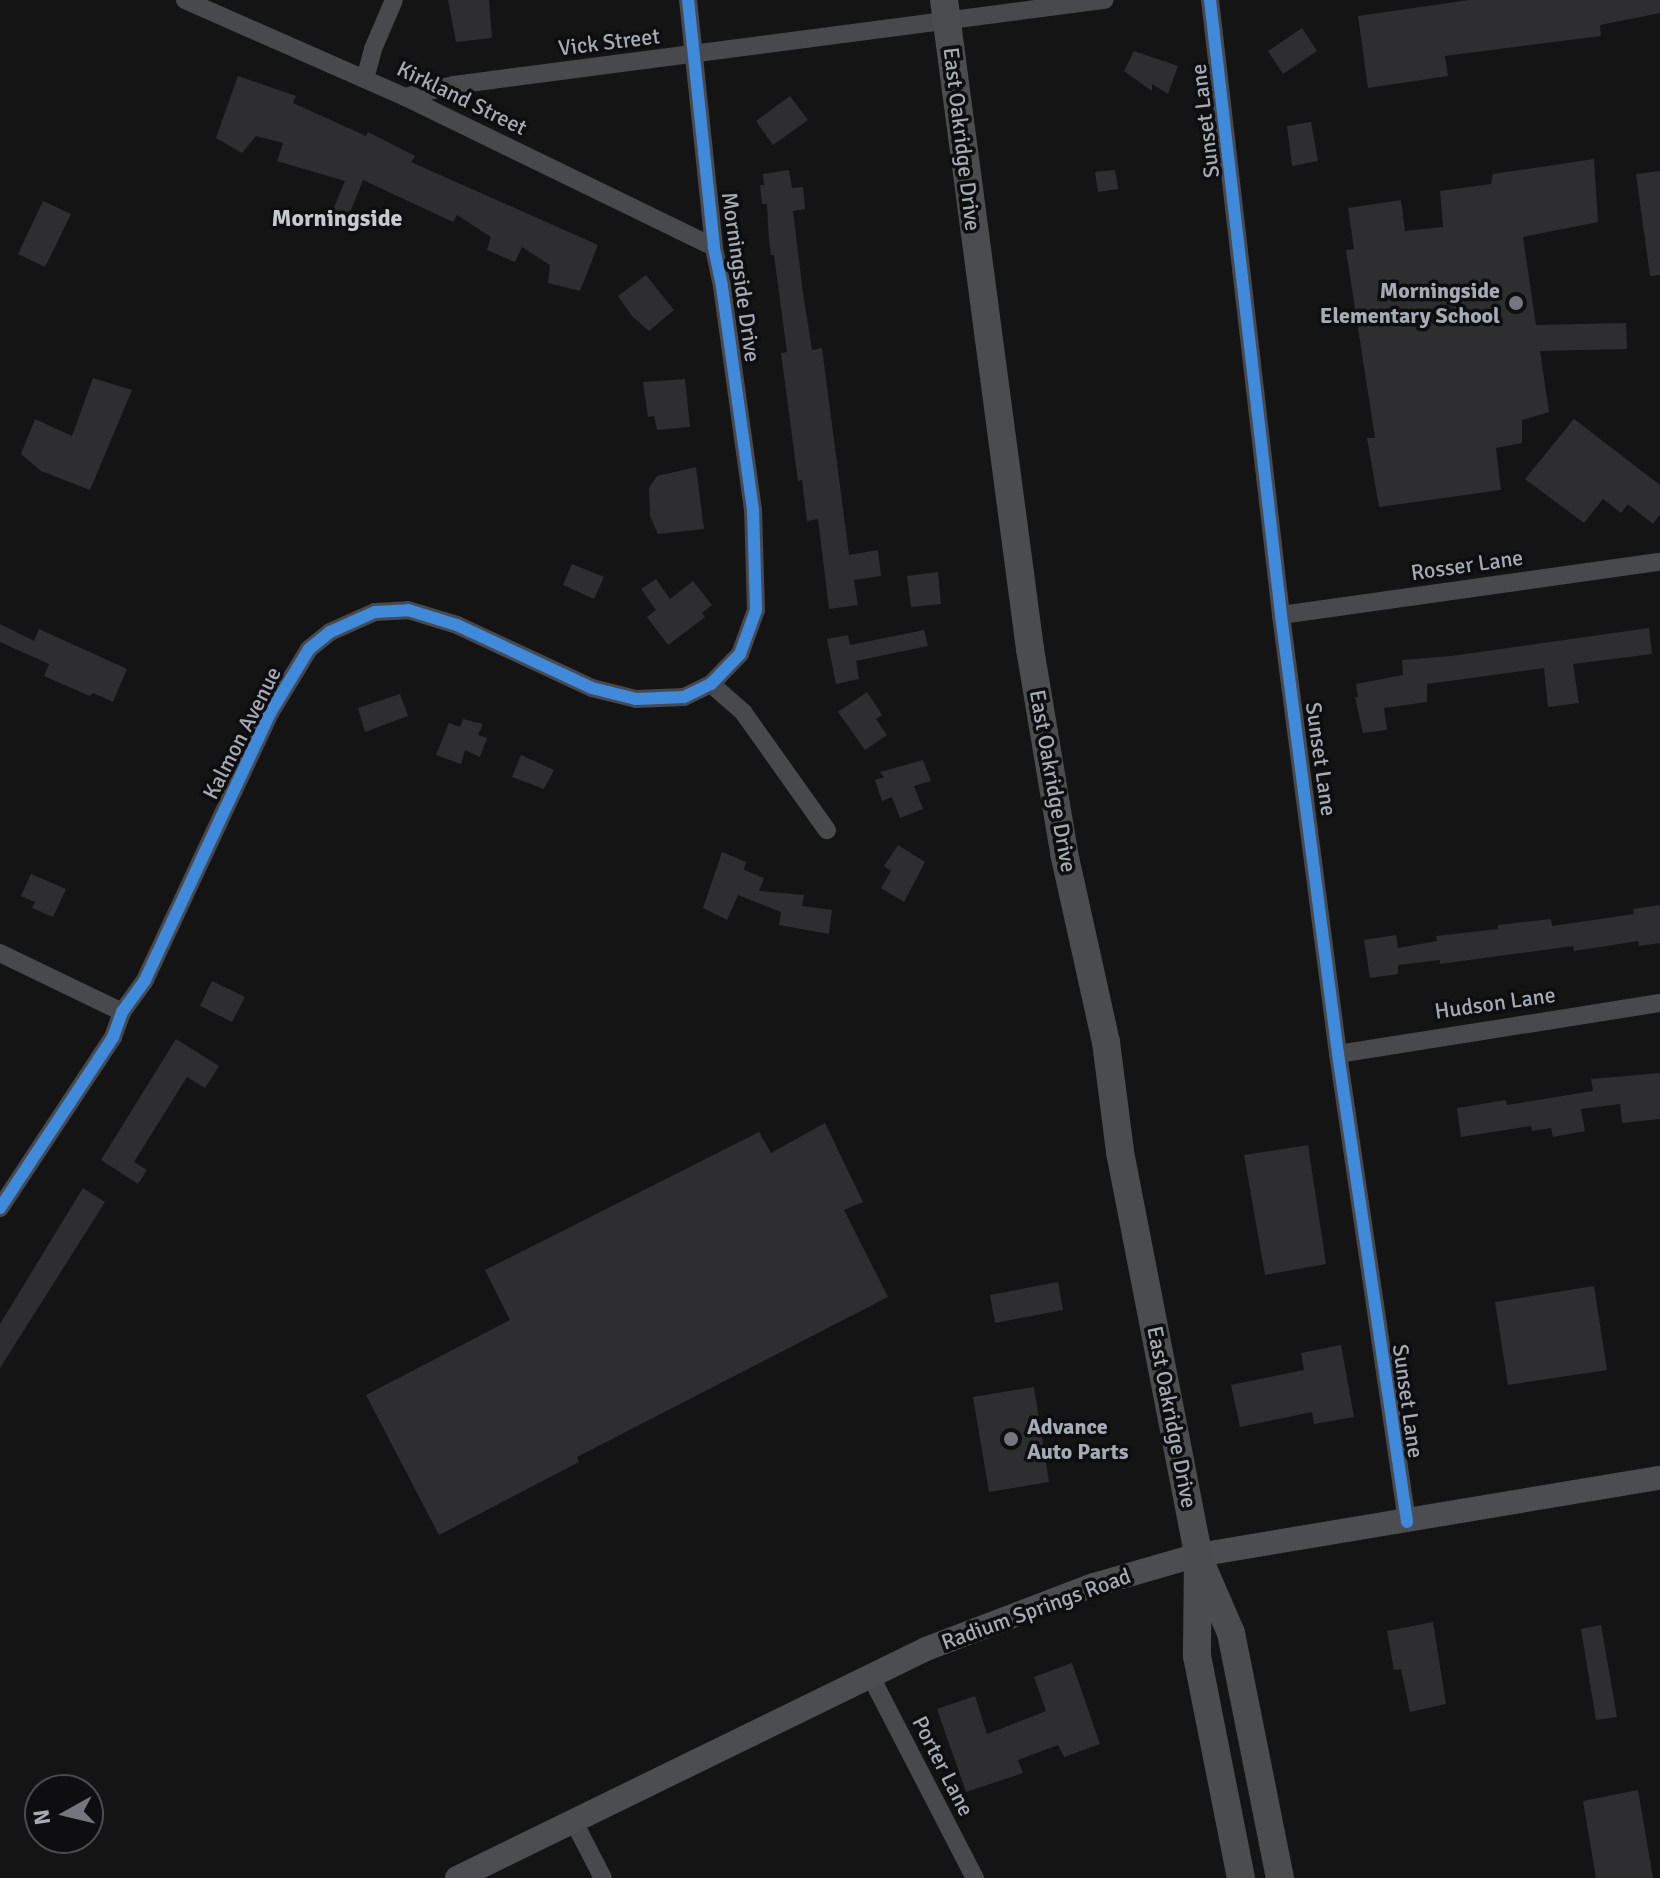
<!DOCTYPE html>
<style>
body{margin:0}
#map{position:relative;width:1660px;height:1878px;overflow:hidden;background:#141414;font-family:Signika,sans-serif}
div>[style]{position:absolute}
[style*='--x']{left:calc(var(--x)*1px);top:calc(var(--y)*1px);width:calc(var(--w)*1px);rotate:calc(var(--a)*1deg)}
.building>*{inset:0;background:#2e2e30}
.street>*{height:18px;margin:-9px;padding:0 9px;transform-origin:9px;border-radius:9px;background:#48494d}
.secondary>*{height:24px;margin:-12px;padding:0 12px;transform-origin:12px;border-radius:12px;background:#4c4d51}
.primary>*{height:28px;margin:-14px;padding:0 14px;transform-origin:14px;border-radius:14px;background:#4b4c4e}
.cycleway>*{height:12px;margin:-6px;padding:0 6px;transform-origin:6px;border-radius:6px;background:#408adc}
.dots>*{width:22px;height:22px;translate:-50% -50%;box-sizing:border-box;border:4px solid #0e0e10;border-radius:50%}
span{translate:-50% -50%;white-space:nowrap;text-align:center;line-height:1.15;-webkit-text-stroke:7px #0e0e10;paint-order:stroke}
.street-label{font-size:22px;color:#a6aab4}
.poi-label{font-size:22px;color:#a6aab4;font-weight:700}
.right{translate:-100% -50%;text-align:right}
.left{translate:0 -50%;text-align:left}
.neighbourhood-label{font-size:24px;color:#c7c9d0;font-weight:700}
.north{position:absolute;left:24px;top:1774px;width:80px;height:80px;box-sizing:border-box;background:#0e0e10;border:2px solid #4b4c52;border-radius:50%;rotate:262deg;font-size:22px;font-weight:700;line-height:32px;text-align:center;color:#a6aab4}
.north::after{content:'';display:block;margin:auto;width:28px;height:36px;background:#73767c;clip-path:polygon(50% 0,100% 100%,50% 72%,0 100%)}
</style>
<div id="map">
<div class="building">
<i style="clip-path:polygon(448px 0,489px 0,492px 38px,456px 42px)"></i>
<i style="clip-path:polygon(1469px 0,1660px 0,1660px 13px,1600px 25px,1601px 36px,1445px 56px,1448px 76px,1368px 88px,1358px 16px)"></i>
<i style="clip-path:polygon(1302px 28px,1317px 51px,1283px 74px,1268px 51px)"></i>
<i style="clip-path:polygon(1134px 51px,1178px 66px,1168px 94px,1152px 84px,1152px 91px,1124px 71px)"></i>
<i style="clip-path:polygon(238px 76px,296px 96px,293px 103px,366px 136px,368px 132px,415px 156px,411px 162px,598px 245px,580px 291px,548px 283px,550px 265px,522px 247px,515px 262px,487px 250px,491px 237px,457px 215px,453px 222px,363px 180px,345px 225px,329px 219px,345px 181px,277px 161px,283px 143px,256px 136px,242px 153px,216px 138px)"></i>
<i style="clip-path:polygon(790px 96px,808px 120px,773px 145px,756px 121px)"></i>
<i style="clip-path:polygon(1311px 122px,1318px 161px,1292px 166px,1287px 126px)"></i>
<i style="clip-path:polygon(1594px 159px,1598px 222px,1523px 237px,1536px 325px,1626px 323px,1627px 349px,1540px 351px,1549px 412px,1522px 420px,1522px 443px,1496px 448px,1501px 490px,1379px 507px,1367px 438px,1375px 438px,1346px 250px,1354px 249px,1348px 208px,1401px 200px,1405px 231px,1443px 227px,1440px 191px,1491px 184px,1493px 174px)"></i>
<i style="clip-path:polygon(789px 170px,792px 188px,803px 187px,805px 209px,793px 211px,803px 293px,812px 350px,822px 348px,849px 555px,878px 550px,881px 576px,854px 580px,858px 605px,829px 609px,818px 519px,807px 521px,802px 480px,798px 481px,781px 353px,787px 352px,774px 255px,771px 255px,769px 240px,767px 204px,762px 204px,760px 185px,764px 185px,763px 174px)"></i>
<i style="clip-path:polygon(1115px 170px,1118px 189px,1098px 192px,1095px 172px)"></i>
<i style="clip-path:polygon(1660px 171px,1660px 275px,1650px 276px,1636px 174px)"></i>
<i style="clip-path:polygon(43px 201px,71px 214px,45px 267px,18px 254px)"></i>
<i style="clip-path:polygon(646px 275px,674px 310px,649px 331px,632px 316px,618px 296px)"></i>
<i style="clip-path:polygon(93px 378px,132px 390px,90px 490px,41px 471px,21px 454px,35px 419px,72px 436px)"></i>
<i style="clip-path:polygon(685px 379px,690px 427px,657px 430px,654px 416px,648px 417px,643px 382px)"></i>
<i style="clip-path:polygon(1574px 419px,1660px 485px,1660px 514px,1653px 524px,1628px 504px,1621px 513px,1603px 499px,1584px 523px,1525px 479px)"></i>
<i style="clip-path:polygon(696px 467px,704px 529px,658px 534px,650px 516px,649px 488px,657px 476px)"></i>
<i style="clip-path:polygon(572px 564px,604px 577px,594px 599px,563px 585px)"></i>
<i style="clip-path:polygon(938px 572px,941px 604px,911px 607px,907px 576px)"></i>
<i style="clip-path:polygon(656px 579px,670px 599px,693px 581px,712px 605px,702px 613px,705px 617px,668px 645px,647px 617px,656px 610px,641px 589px)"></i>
<i style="clip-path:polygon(0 624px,34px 641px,39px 629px,127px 669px,113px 702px,93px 693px,90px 696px,44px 676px,49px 664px,0 642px)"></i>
<i style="clip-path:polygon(1649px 628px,1652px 654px,1573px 664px,1579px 703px,1548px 707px,1544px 668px,1427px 684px,1427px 702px,1384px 708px,1387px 730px,1363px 733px,1355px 697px,1358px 697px,1356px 684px,1403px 675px,1402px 660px,1451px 656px)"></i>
<i style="clip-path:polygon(924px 630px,928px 646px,856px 661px,859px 679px,836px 684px,827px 639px,848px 635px,850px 645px)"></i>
<i style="clip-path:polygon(867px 692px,882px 715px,876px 719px,887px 735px,865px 750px,838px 712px)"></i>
<i style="clip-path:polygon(400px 694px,408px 716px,365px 732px,358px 708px)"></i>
<i style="clip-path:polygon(463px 719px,483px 724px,478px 735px,487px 738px,480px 757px,465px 750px,461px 764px,436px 755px,449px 723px,460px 727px)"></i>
<i style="clip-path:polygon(521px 755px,554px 770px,544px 789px,512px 777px)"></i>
<i style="clip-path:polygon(923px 760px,931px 781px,914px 786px,923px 809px,900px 818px,892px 797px,882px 801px,875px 780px,884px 777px,880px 772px)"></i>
<i style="clip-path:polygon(898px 845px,925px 862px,904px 902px,881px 888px,891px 871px,884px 866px)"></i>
<i style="clip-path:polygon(722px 852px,746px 862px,744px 870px,764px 878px,759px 891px,804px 895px,802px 906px,832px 910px,829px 934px,779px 925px,781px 912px,738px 895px,727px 920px,703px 908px)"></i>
<i style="clip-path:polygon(31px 874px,66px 889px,53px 917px,32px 908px,35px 902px,21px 896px)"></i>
<i style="clip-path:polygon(1660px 905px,1660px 943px,1639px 946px,1638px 941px,1574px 951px,1573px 946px,1440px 964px,1440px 960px,1398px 965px,1398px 974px,1370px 978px,1364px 940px,1396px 935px,1398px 948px,1437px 941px,1436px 936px,1498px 929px,1498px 925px,1551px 919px,1552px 926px,1634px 914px,1633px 909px)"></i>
<i style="clip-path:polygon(212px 981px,245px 997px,232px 1022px,200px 1006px)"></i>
<i style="clip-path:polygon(176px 1039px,219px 1066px,205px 1088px,187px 1077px,134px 1162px,147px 1170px,138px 1184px,101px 1160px)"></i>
<i style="clip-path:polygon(1660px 1073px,1660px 1119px,1622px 1123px,1620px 1104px,1581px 1109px,1585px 1131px,1553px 1137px,1551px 1128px,1532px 1131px,1531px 1126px,1461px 1137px,1457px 1108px,1506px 1100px,1507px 1105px,1593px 1091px,1591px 1079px)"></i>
<i style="clip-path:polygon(825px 1123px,863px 1202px,844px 1210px,888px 1297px,577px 1457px,579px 1462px,439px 1535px,366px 1395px,510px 1320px,485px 1270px,759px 1132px,771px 1153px)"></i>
<i style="clip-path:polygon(1308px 1145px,1326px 1264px,1265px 1275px,1244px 1155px)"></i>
<i style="clip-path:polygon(83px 1188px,105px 1202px,0 1368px,0 1324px)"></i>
<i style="clip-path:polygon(1058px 1282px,1063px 1310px,995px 1323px,990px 1295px)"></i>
<i style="clip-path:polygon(1594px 1286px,1607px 1370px,1508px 1385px,1495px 1302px)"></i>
<i style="clip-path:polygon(1341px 1345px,1354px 1417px,1314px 1424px,1312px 1412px,1240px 1427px,1231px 1385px,1304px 1370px,1301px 1353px)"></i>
<i style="clip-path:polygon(1034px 1387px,1049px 1482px,989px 1492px,973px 1397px)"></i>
<i style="clip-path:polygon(1433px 1622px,1446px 1704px,1410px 1712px,1401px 1669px,1394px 1670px,1387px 1631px)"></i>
<i style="clip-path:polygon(1601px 1625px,1617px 1717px,1596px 1720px,1581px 1629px)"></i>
<i style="clip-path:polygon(1072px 1663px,1100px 1744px,1064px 1757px,1058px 1745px,1018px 1760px,1023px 1773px,966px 1792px,937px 1709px,975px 1696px,987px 1734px,1046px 1711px,1034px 1677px)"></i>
<i style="clip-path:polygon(1638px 1790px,1653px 1878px,1596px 1878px,1583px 1801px)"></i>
</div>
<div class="street">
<i style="--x:185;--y:0;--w:240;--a:23.8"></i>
<i style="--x:405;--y:97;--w:343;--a:25.9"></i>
<i style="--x:1210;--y:0;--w:619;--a:83.41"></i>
<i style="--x:1281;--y:615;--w:443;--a:82.6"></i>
<i style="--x:1338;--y:1054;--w:473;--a:81.6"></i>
<i style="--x:365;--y:79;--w:31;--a:-75"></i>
<i style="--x:373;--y:49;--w:53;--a:-66.8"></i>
<i style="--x:405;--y:97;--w:50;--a:-13.8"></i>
<i style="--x:454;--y:85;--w:656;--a:-7.45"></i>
<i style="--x:1281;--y:615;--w:383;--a:-8"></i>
<i style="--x:711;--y:684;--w:43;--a:41.2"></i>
<i style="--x:743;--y:712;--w:145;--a:54.6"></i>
<i style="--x:0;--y:953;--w:136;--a:25.8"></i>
<i style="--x:1338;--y:1054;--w:326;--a:-9"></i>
<i style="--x:0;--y:1208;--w:205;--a:-56.5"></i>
<i style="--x:113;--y:1037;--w:27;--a:-70"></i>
<i style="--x:122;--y:1012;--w:39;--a:-54"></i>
<i style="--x:145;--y:980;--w:295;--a:-64.9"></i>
<i style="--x:270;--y:713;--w:75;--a:-58.6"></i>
<i style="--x:309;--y:649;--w:27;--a:-39"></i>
<i style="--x:330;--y:632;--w:49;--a:-24"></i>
<i style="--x:375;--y:612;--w:33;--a:-3"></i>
<i style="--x:408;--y:610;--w:51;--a:17"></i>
<i style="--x:457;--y:625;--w:149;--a:25"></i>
<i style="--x:592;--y:688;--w:45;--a:14"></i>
<i style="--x:636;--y:699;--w:48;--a:-2.4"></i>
<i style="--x:684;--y:697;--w:30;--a:-26"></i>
<i style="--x:711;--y:684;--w:42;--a:-46"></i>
<i style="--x:740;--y:654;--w:47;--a:-70"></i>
<i style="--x:756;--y:610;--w:100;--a:-91.7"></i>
<i style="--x:753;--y:510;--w:226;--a:-97.9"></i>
<i style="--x:722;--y:286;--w:40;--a:-102"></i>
<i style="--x:714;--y:247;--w:248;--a:-96"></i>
<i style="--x:870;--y:1675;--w:229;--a:62.7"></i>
<i style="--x:573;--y:1820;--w:65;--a:62.7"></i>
</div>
<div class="secondary">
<i style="--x:457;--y:1878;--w:522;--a:-26.03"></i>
<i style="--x:926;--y:1649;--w:180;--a:-20.9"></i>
<i style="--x:1094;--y:1585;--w:108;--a:-16.1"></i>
<i style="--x:1198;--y:1555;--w:468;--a:-9.5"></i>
</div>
<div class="primary">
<i style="--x:944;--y:0;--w:655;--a:82.45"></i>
<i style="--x:1030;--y:649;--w:207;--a:80.5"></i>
<i style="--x:1064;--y:853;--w:194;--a:77.5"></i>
<i style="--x:1106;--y:1042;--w:111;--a:82.7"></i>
<i style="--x:1120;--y:1152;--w:410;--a:79"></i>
<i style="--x:1198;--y:1555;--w:101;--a:90.6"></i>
<i style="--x:1197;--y:1656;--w:226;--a:78.8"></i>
<i style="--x:1202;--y:1566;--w:73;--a:66.6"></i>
<i style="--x:1231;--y:1633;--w:250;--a:78.7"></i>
</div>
<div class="cycleway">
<i style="--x:1210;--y:0;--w:619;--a:83.41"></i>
<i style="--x:1281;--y:615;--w:443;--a:82.6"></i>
<i style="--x:1338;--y:1054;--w:473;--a:81.6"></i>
<i style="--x:0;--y:1208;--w:205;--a:-56.5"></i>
<i style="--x:113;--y:1037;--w:27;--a:-70"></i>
<i style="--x:122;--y:1012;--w:39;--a:-54"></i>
<i style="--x:145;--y:980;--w:295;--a:-64.9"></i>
<i style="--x:270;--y:713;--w:75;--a:-58.6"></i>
<i style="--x:309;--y:649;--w:27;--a:-39"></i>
<i style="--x:330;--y:632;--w:49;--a:-24"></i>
<i style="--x:375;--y:612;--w:33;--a:-3"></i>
<i style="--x:408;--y:610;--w:51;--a:17"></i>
<i style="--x:457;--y:625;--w:149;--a:25"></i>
<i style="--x:592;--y:688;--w:45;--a:14"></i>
<i style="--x:636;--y:699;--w:48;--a:-2.4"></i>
<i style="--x:684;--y:697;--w:30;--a:-26"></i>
<i style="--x:711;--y:684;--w:42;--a:-46"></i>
<i style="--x:740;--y:654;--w:47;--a:-70"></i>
<i style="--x:756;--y:610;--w:100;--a:-91.7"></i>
<i style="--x:753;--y:510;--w:226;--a:-97.9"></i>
<i style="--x:722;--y:286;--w:40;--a:-102"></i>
<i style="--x:714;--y:247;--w:248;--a:-96"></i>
</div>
<div class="dots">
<i style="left:1516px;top:303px;background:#73767c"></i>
<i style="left:1011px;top:1439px;background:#73767c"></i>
</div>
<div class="street-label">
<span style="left:609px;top:42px;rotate:-7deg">Vick Street</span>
<span style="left:462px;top:98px;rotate:26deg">Kirkland Street</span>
<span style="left:1205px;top:121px;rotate:-97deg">Sunset Lane</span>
<span style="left:962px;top:139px;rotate:83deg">East Oakridge Drive</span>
<span style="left:741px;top:277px;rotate:82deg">Morningside Drive</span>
<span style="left:1467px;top:565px;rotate:-8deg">Rosser Lane</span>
<span style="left:242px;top:733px;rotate:-63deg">Kalmon Avenue</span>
<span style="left:1321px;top:759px;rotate:82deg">Sunset Lane</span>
<span style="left:1053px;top:781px;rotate:80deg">East Oakridge Drive</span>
<span style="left:1495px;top:1003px;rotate:-8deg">Hudson Lane</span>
<span style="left:1408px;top:1401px;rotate:82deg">Sunset Lane</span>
<span style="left:1172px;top:1417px;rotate:79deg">East Oakridge Drive</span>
<span style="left:1036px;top:1609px;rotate:-20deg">Radium Springs Road</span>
<span style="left:943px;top:1766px;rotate:63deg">Porter Lane</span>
</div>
<div class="poi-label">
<span class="right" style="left:1500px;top:303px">Morningside<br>Elementary School</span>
<span class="left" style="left:1027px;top:1439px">Advance<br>Auto Parts</span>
</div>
<div class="neighbourhood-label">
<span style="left:337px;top:219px">Morningside</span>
</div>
<div class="north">N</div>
</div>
